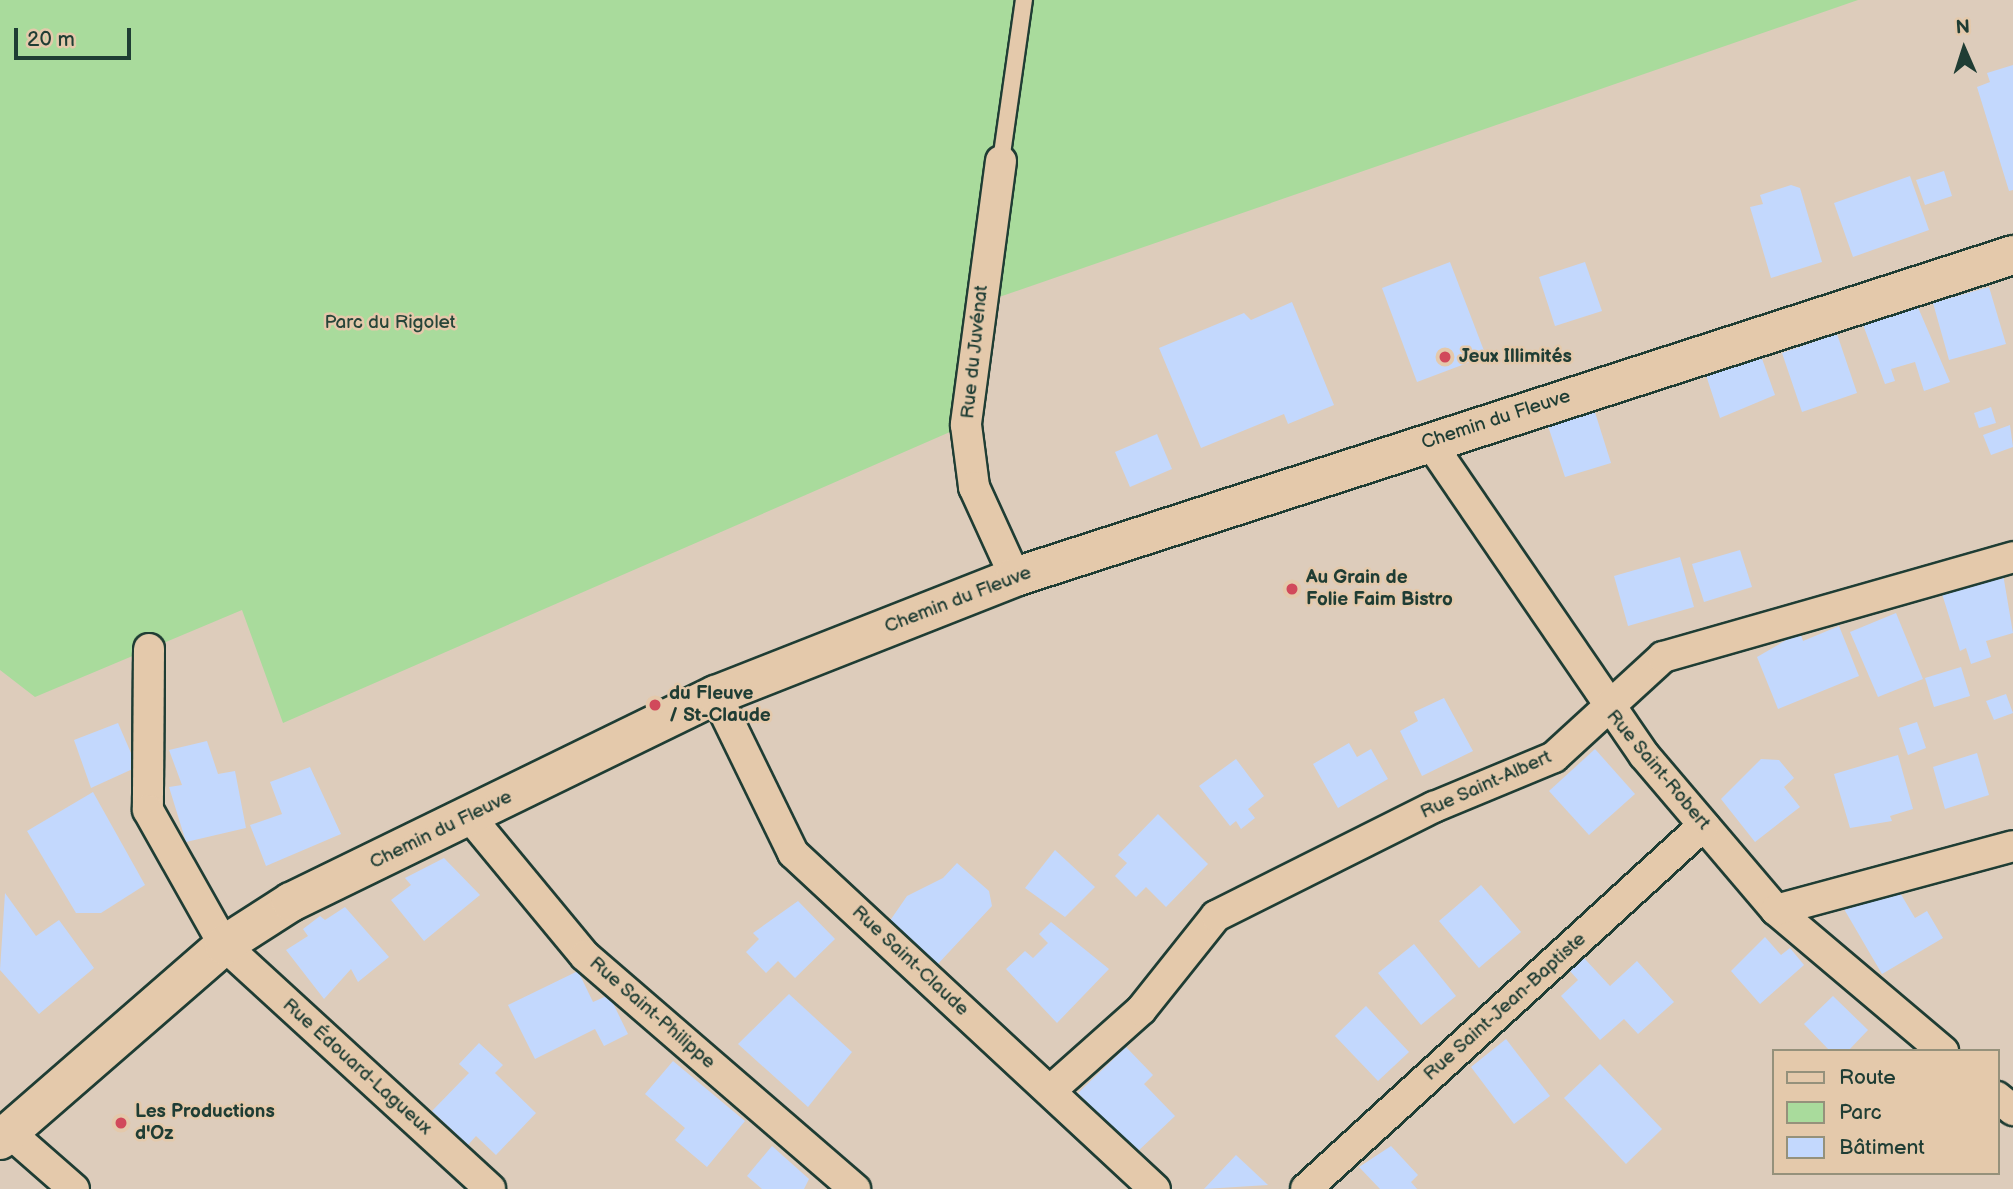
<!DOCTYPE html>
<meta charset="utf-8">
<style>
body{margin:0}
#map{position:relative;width:2013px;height:1189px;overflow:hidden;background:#dcb;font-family:"Balsamiq Sans",sans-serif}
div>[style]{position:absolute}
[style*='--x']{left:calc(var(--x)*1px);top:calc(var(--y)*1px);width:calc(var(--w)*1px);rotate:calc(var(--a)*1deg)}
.green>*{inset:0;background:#a9db9c}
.building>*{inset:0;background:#c3d8fd}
.roads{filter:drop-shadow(2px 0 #1f3d34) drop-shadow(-2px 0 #1f3d34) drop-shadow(0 2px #1f3d34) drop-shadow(0 -2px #1f3d34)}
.service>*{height:16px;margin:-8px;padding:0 8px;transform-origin:8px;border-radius:8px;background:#e4c9ab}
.minor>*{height:30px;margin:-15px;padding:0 15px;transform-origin:15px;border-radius:15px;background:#e4c9ab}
.tertiary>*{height:38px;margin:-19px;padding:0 19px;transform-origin:19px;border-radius:19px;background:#e4c9ab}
.dots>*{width:19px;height:19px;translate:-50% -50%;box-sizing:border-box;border:4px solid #e4c9ab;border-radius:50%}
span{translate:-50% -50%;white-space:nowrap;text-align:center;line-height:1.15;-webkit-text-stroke:5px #e4c9ab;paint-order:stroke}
.park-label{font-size:19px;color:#264539}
.street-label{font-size:19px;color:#1f3d34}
.poi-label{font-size:19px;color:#1f3d34;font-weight:700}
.left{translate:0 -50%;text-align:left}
.legend{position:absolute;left:1772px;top:1049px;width:228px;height:126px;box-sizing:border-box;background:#e4c9ab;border:2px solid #95917b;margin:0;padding:9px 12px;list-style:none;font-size:21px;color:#1f3d34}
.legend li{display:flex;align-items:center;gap:14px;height:35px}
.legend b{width:35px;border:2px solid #95917b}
.north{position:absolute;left:1929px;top:14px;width:70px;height:70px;-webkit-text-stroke:5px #e4c9ab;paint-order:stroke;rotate:357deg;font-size:19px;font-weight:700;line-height:28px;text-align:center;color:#1f3d34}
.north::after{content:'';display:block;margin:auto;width:24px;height:32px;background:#1f3d34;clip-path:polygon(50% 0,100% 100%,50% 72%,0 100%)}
.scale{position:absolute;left:14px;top:28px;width:117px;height:32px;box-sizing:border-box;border:4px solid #1f3d34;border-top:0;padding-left:9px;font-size:21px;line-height:24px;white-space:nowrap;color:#1f3d34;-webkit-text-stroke:5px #e4c9ab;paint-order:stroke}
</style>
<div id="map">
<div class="green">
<i style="clip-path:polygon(0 0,1858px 0,979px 304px,966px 425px,283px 723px,242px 610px,35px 697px,0 670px)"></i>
</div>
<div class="building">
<i style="clip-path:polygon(2013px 65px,2013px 190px,2009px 191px,1977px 87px,1990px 82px,1987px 73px)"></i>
<i style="clip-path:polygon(1944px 171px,1952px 196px,1925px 205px,1916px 180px)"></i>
<i style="clip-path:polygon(1910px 176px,1929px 230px,1853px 257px,1834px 203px)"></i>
<i style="clip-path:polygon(1791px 185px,1800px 188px,1822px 262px,1771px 278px,1750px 207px,1763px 204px,1760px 195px)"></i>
<i style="clip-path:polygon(1450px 262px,1486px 356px,1417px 382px,1382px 288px)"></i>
<i style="clip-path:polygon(1585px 262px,1602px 311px,1555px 326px,1539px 277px)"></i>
<i style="clip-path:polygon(1989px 287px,2006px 344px,1949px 360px,1933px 303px)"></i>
<i style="clip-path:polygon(1292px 302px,1334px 405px,1288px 424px,1284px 414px,1201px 448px,1159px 348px,1244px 313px,1251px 320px)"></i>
<i style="clip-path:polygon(1917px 305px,1950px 382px,1924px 391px,1915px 362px,1891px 369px,1895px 381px,1885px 384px,1862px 322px)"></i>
<i style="clip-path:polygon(1837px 334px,1857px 393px,1802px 412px,1782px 353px)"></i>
<i style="clip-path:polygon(1760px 353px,1775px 395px,1720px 418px,1705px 372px)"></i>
<i style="clip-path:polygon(1593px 406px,1611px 463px,1565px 477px,1546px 420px)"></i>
<i style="clip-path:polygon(1991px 407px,1996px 423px,1979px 428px,1974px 413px)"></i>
<i style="clip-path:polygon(2010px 425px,2013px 447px,1991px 455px,1983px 435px)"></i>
<i style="clip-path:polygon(1157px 434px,1172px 469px,1130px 487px,1115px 452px)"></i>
<i style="clip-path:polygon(1740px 550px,1752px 587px,1704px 602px,1692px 564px)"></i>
<i style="clip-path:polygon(1680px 557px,1694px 607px,1628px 626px,1614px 576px)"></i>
<i style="clip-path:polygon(2003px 574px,2013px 633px,1986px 641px,1991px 657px,1971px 664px,1966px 648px,1960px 651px,1942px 594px)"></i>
<i style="clip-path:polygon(1896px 613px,1923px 679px,1878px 697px,1850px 632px)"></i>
<i style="clip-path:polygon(1839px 626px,1859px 676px,1778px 709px,1757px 657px,1800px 632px,1803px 641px)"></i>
<i style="clip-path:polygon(1961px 667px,1970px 696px,1934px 707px,1925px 678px)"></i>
<i style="clip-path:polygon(2006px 694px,2013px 713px,1994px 720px,1986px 701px)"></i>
<i style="clip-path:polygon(1444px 698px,1473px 751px,1422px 776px,1400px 731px,1418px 721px,1414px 712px)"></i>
<i style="clip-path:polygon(1917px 722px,1926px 748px,1908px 755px,1899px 728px)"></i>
<i style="clip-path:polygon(118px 723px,137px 767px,91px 788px,74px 740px)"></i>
<i style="clip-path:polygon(207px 741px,218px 774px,235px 771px,246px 828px,186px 842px,169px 787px,182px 785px,169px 750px)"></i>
<i style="clip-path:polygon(1349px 743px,1357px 757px,1371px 749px,1388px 779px,1338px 808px,1313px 764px)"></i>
<i style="clip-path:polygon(1595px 749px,1635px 794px,1589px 835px,1549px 791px)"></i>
<i style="clip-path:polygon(1977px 753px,1989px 795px,1945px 809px,1933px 767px)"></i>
<i style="clip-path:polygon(1898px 755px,1913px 809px,1890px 816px,1892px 821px,1850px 828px,1834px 774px)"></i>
<i style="clip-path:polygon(1236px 759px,1264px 796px,1248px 809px,1255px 818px,1241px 829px,1236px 821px,1230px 826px,1199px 786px)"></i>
<i style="clip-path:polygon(1761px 759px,1779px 760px,1794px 778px,1784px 787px,1800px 807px,1755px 842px,1721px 799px)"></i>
<i style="clip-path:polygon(310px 767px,341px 834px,266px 866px,250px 825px,282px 814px,270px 782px)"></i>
<i style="clip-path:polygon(93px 792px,145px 885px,101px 913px,76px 913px,27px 831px)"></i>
<i style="clip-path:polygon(1158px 814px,1208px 864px,1166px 907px,1146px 887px,1136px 897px,1115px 876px,1127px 863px,1118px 855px)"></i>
<i style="clip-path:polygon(1055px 850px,1095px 887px,1065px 917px,1025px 888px)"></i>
<i style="clip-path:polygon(444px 858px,480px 895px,424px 941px,391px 900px,411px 885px,405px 878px)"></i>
<i style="clip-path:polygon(957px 863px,989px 891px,992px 906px,936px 966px,887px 925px,907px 896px,943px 878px)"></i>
<i style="clip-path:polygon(1893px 881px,1915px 918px,1927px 911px,1943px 938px,1882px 974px,1844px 909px)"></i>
<i style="clip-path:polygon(1481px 885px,1521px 932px,1479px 968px,1439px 921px)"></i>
<i style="clip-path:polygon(5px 893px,36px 936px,59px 920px,94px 968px,39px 1014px,0 970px)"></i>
<i style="clip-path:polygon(798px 901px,835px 939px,795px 978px,778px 961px,766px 973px,746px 952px,759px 939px,753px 933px)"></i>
<i style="clip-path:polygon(345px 907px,389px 957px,358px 982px,351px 969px,324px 999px,286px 950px,308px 936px,303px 929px,320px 916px,325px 920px)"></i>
<i style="clip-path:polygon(1051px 922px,1109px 969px,1057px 1023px,1006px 969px,1025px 951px,1033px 958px,1048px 943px,1039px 934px)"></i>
<i style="clip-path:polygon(1765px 937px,1781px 955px,1790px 948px,1804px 965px,1760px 1004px,1731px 971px)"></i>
<i style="clip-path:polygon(1414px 944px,1456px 996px,1421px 1025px,1378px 973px)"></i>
<i style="clip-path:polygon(1584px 958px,1610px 986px,1637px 961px,1674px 1002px,1638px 1034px,1624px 1019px,1600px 1040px,1561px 996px,1578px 980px,1570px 971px)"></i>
<i style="clip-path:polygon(578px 971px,593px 1002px,609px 995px,628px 1034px,604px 1046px,595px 1029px,535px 1059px,508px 1005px)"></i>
<i style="clip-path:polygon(789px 994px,852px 1052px,808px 1107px,738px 1044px)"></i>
<i style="clip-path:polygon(1833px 996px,1868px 1030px,1848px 1051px,1830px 1051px,1804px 1024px)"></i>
<i style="clip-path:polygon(1366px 1006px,1409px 1052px,1378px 1081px,1335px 1036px)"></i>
<i style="clip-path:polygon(1506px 1039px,1550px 1096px,1514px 1124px,1471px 1067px)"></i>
<i style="clip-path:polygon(479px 1043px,503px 1065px,495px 1073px,536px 1113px,496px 1155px,476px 1136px,468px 1145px,432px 1111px,469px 1073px,459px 1064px)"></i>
<i style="clip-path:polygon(1126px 1047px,1153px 1075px,1144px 1084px,1175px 1116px,1136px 1153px,1078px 1093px)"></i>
<i style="clip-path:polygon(673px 1061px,745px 1121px,707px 1167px,675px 1140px,685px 1128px,645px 1094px)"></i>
<i style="clip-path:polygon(1600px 1064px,1662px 1129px,1626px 1164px,1564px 1098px)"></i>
<i style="clip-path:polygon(772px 1146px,809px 1179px,804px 1189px,762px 1189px,747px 1176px)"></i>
<i style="clip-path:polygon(1391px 1146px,1418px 1175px,1411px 1182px,1417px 1189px,1380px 1189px,1359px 1167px)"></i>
<i style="clip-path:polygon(1236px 1155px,1268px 1185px,1204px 1189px)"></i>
</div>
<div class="roads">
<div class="service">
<i style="--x:1001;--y:161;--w:163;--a:-81.9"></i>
</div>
<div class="minor">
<i style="--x:1001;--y:161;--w:266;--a:97.6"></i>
<i style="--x:966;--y:425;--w:63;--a:82.6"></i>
<i style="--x:974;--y:487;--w:99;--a:65.5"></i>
<i style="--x:1429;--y:441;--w:381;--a:55.6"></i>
<i style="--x:1644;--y:755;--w:204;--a:49.6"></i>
<i style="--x:1776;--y:910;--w:219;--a:40.2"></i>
<i style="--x:149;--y:649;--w:161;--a:90.4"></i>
<i style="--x:148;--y:810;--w:155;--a:60.6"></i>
<i style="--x:224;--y:945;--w:361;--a:42.5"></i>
<i style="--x:716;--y:695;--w:176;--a:64"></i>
<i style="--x:793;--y:853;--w:494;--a:42.9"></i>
<i style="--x:470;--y:817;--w:180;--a:50.4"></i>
<i style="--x:585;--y:956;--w:357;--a:40.8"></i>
<i style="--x:1776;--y:910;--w:245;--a:-15.1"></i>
<i style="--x:1050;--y:1091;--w:122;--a:-41.7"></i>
<i style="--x:1141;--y:1010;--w:120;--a:-51.4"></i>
<i style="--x:1216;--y:916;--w:244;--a:-26.6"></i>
<i style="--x:1434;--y:807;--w:130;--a:-22.6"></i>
<i style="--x:1554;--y:757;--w:148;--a:-42.5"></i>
<i style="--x:1663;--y:657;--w:364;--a:-15.9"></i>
<i style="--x:1997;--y:1097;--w:21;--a:39"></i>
<i style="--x:10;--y:1133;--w:85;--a:41.2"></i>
<i style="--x:1306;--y:1189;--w:539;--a:-42.45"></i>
</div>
<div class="tertiary">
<i style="--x:0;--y:1140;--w:297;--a:-41"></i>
<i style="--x:224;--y:945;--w:80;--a:-32.7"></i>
<i style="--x:291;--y:902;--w:473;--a:-26"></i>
<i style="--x:716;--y:695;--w:321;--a:-21.5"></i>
<i style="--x:1015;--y:577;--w:1049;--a:-17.88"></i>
</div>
</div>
<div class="dots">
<i style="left:1445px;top:357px;background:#d1495b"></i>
<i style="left:1292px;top:589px;background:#d1495b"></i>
<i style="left:655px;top:705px;background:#d1495b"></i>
<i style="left:121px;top:1123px;background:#d1495b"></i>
</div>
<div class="park-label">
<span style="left:390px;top:323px">Parc du Rigolet</span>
</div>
<div class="street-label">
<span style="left:975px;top:352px;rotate:-84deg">Rue du Juvénat</span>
<span style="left:1496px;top:420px;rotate:-18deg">Chemin du Fleuve</span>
<span style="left:958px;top:600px;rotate:-21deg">Chemin du Fleuve</span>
<span style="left:1658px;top:770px;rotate:50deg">Rue Saint-Robert</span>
<span style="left:1486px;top:785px;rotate:-24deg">Rue Saint-Albert</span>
<span style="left:441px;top:830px;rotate:-26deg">Chemin du Fleuve</span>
<span style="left:910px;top:961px;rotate:43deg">Rue Saint-Claude</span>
<span style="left:1505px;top:1007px;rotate:-42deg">Rue Saint-Jean-Baptiste</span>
<span style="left:652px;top:1013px;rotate:41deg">Rue Saint-Philippe</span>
<span style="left:357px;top:1067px;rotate:42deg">Rue Édouard-Lagueux</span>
</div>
<div class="poi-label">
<span class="left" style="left:1459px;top:357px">Jeux Illimités</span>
<span class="left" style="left:1306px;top:589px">Au Grain de<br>Folie Faim Bistro</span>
<span class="left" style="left:669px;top:705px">du Fleuve<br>/ St-Claude</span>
<span class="left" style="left:135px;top:1123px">Les Productions<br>d'Oz</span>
</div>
<ul class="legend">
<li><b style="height:9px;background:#e4c9ab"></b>Route</li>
<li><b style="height:19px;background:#a9db9c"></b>Parc</li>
<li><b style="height:19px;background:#c3d8fd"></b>Bâtiment</li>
</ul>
<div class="north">N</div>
<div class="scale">20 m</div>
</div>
